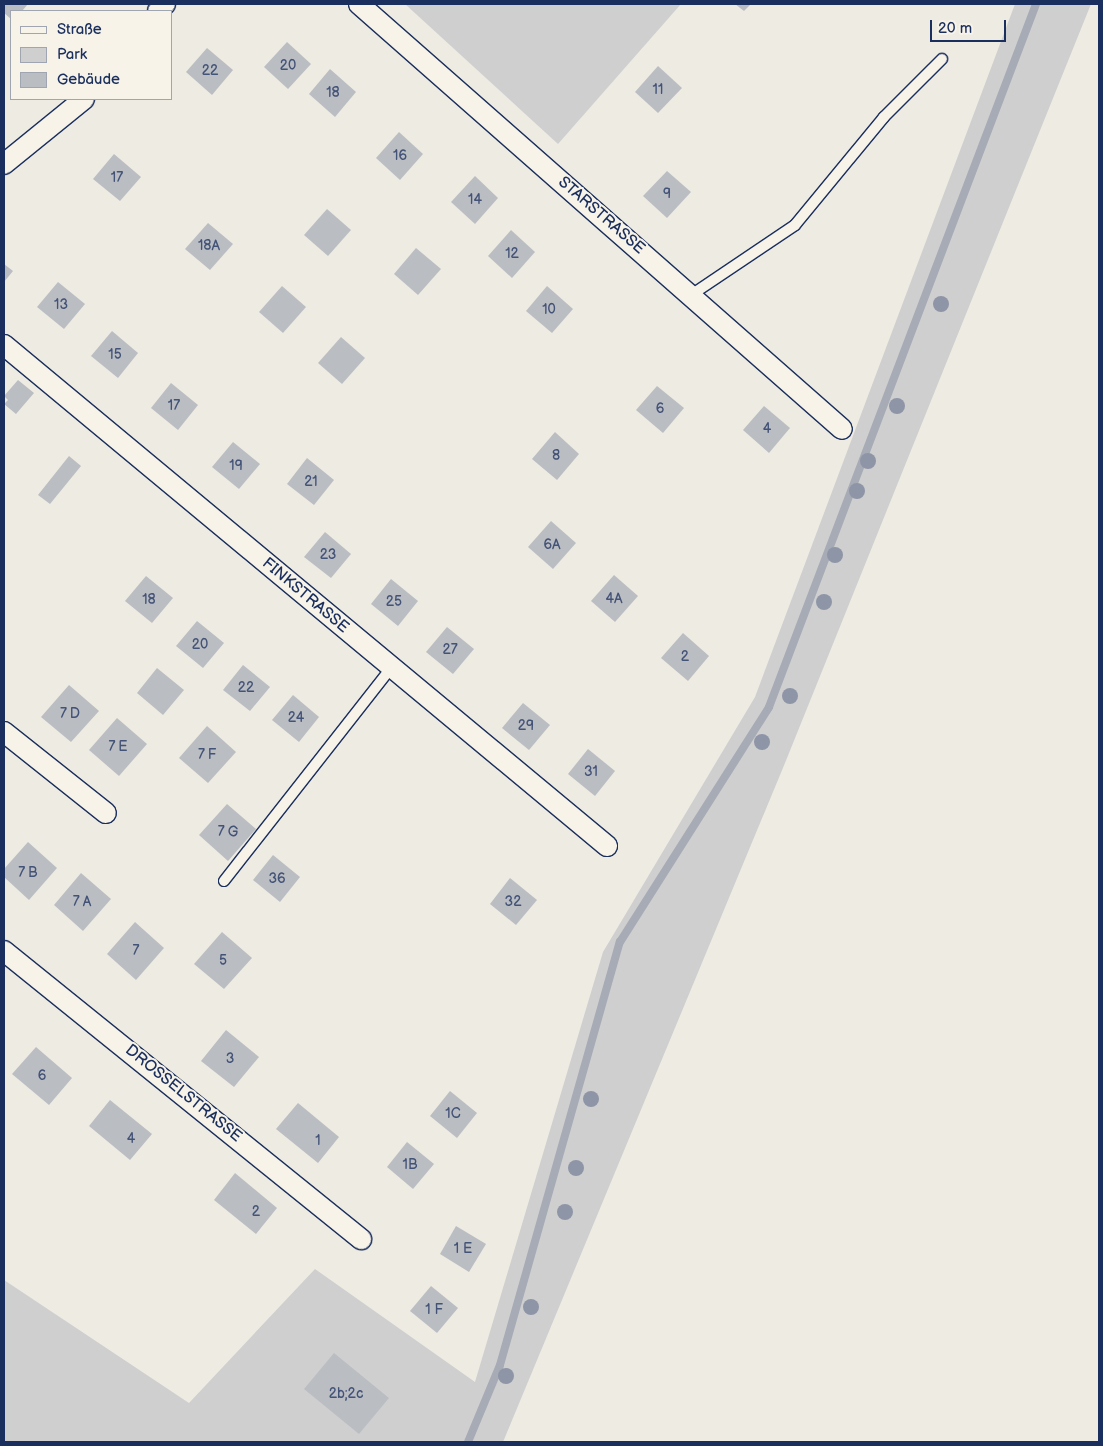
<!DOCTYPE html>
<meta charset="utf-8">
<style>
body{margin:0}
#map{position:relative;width:1103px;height:1446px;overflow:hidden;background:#eeebe2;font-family:"Balsamiq Sans",sans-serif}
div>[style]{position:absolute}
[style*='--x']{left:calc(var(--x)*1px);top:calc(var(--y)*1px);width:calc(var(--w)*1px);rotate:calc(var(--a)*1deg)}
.green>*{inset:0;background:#cfcfcf}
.stream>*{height:8px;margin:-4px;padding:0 4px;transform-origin:4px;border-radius:4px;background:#a6abb5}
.building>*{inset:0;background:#babdc2}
.roads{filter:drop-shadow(1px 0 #1b2f5e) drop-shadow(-1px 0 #1b2f5e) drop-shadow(0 1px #1b2f5e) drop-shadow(0 -1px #1b2f5e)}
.service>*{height:10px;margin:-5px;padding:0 5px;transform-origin:5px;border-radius:5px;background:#f7f3e8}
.minor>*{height:20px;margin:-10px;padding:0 10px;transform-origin:10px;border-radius:10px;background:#f7f3e8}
.trees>*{width:16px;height:16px;margin:-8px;border-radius:50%;background:#8e95a6}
span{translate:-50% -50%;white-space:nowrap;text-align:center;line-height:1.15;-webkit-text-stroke:4px #f7f3e8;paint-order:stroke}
.number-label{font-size:14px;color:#435277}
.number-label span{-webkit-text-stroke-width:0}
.street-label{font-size:16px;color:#1b2f5e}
.frame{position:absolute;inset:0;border:5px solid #1b2f5e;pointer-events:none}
.legend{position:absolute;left:10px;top:10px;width:162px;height:90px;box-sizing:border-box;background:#f7f3e8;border:1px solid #9fa5b1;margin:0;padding:6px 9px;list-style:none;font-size:15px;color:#1b2f5e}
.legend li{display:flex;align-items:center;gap:10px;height:25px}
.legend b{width:25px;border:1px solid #9fa5b1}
.scale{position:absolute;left:930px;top:20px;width:76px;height:22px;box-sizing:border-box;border:2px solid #1b2f5e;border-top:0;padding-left:6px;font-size:15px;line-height:18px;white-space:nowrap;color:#1b2f5e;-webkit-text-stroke:4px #f7f3e8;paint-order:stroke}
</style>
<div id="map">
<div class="green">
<i style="clip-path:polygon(405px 4px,681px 4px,558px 144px)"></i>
<i style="clip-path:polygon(1015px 4px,1091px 4px,785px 763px,503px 1442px,4px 1442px,4px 1280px,189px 1403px,315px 1269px,475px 1382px,603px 952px,755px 697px)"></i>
</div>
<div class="stream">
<i style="--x:468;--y:1442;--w:83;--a:-67.4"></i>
<i style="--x:500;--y:1365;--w:440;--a:-74.2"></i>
<i style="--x:620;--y:942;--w:278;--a:-57.6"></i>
<i style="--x:769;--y:707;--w:752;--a:-69.2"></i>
</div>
<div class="building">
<i style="clip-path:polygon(4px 4px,28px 4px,22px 11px,11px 11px,11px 19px,4px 13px)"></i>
<i style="clip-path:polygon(735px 4px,751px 4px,744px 11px)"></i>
<i style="clip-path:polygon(287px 42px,311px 64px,288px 89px,264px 67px)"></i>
<i style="clip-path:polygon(207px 48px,233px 70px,212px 95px,186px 72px)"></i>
<i style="clip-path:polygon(658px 66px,682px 88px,658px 113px,635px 92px)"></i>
<i style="clip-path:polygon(330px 69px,356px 92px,335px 117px,309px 94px)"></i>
<i style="clip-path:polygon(399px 132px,423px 154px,400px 180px,376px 158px)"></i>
<i style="clip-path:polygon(114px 154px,141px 177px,120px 201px,93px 179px)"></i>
<i style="clip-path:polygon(667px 171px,691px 192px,667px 218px,643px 196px)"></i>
<i style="clip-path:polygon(475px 176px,498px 198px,475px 224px,451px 202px)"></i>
<i style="clip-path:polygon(327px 209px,351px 230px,328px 256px,304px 235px)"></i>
<i style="clip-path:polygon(208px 223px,233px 244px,210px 270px,185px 249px)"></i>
<i style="clip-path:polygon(511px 230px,535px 252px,512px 278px,488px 256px)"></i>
<i style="clip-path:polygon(416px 248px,441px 269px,418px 295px,394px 274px)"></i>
<i style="clip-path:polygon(4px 264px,13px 271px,4px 282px)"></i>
<i style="clip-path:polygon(58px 282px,85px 304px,64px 329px,37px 307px)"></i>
<i style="clip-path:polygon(282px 286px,306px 307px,283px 333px,259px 312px)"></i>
<i style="clip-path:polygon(547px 286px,573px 309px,552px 333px,526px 311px)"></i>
<i style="clip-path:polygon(112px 331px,138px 353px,118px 378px,91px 356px)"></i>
<i style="clip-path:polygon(341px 337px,365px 358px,342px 384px,318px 363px)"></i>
<i style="clip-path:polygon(18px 380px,34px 393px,16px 414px,4px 404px,8px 400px,4px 396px)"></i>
<i style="clip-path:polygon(171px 383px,198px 405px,178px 430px,151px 408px)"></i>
<i style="clip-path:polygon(657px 386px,684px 408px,663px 433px,636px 410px)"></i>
<i style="clip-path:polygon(764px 406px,790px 428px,769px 453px,743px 430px)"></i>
<i style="clip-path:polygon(555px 432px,579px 454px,557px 480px,532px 459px)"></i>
<i style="clip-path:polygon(233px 442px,260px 464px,239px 489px,212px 467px)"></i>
<i style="clip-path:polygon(69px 456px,81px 466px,50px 504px,38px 495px)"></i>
<i style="clip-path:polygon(307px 458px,334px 480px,314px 505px,287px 484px)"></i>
<i style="clip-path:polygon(551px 521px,576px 543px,553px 569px,528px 547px)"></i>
<i style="clip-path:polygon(325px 532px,351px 554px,331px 578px,304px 557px)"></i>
<i style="clip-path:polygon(614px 575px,638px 596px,615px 622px,591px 601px)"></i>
<i style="clip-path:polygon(146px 576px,173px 598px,152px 623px,125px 601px)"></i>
<i style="clip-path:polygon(391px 579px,418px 601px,398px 626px,371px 604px)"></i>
<i style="clip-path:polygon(197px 621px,224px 643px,203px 668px,176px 646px)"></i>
<i style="clip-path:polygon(447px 627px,474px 649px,453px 674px,426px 652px)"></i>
<i style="clip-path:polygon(683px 633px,709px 656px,688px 681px,661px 658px)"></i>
<i style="clip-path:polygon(243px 665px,270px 687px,250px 711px,223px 690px)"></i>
<i style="clip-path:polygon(157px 668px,184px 690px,163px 715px,137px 693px)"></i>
<i style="clip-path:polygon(69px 685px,99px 711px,71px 742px,41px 717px)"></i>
<i style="clip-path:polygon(293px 695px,319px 717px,299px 742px,272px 720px)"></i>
<i style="clip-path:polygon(523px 703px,550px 725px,529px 750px,502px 728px)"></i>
<i style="clip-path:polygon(117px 718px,147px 744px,119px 776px,89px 750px)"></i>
<i style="clip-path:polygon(207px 726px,236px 752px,208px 783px,179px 758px)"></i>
<i style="clip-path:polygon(588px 749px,615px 771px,595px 796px,568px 774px)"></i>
<i style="clip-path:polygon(227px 804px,256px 829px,228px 861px,199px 835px)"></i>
<i style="clip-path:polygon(28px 842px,57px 868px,29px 900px,4px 877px,4px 869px)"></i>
<i style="clip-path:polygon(273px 855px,300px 877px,280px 902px,253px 880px)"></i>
<i style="clip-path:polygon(81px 873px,111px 899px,83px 931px,54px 905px)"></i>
<i style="clip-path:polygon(510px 878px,537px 900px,516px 925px,490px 904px)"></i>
<i style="clip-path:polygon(135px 922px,164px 948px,136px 980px,107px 954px)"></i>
<i style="clip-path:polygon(222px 932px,252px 958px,224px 989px,194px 964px)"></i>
<i style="clip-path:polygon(226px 1030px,259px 1057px,234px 1087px,201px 1061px)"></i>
<i style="clip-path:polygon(36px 1047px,72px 1078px,49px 1105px,12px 1074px)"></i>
<i style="clip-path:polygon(450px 1091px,477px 1113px,457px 1138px,430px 1116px)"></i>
<i style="clip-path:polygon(110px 1100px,152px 1134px,130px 1160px,89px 1126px)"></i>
<i style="clip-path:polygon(298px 1103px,339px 1137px,318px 1163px,276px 1129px)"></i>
<i style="clip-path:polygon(407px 1142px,434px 1164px,413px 1189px,387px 1167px)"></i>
<i style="clip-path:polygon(235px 1173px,277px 1208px,256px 1234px,214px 1200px)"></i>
<i style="clip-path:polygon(456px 1226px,486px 1244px,469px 1272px,440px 1254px)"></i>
<i style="clip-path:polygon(431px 1286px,458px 1308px,437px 1333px,410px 1311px)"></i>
<i style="clip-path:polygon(334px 1353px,389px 1398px,359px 1434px,304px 1389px)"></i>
</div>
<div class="roads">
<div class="service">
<i style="--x:691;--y:295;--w:125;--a:-33.9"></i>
<i style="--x:795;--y:225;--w:140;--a:-50.5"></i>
<i style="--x:884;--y:117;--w:82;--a:-45"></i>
<i style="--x:224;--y:881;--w:271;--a:-51.9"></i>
</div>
<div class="minor">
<i style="--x:359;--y:4;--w:643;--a:41.35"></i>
<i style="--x:158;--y:11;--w:10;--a:-45"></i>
<i style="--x:4;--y:164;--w:103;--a:-39.1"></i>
<i style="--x:4;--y:345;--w:784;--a:39.72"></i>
<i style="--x:4;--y:732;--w:130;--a:38.5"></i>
<i style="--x:4;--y:951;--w:459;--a:38.9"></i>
</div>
</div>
<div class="trees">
<i style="left:941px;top:304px"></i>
<i style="left:897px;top:406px"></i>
<i style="left:868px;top:461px"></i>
<i style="left:857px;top:491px"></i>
<i style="left:835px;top:555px"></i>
<i style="left:824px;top:602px"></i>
<i style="left:790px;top:696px"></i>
<i style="left:762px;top:742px"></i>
<i style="left:591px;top:1099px"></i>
<i style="left:576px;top:1168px"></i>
<i style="left:565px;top:1212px"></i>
<i style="left:531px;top:1307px"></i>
<i style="left:506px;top:1376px"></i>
</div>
<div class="number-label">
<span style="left:288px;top:66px">20</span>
<span style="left:210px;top:71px">22</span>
<span style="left:658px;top:90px">11</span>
<span style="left:333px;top:93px">18</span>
<span style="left:400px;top:156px">16</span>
<span style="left:117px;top:178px">17</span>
<span style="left:667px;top:194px">9</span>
<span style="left:475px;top:200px">14</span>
<span style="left:209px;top:246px">18A</span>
<span style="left:512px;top:254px">12</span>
<span style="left:61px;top:305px">13</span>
<span style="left:549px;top:310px">10</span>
<span style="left:115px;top:355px">15</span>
<span style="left:174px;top:406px">17</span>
<span style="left:660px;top:409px">6</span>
<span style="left:767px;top:429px">4</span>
<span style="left:556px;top:456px">8</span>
<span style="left:236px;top:466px">19</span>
<span style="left:311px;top:482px">21</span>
<span style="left:552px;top:545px">6A</span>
<span style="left:328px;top:555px">23</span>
<span style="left:614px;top:599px">4A</span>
<span style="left:149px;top:600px">18</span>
<span style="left:394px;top:602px">25</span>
<span style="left:200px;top:645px">20</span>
<span style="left:450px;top:650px">27</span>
<span style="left:685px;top:657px">2</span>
<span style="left:246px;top:688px">22</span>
<span style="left:70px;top:714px">7 D</span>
<span style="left:296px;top:718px">24</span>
<span style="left:526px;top:726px">29</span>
<span style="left:118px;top:747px">7 E</span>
<span style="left:207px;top:755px">7 F</span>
<span style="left:591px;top:772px">31</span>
<span style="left:228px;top:832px">7 G</span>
<span style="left:28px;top:873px">7 B</span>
<span style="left:277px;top:879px">36</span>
<span style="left:82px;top:902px">7 A</span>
<span style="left:513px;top:902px">32</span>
<span style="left:136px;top:951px">7</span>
<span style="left:223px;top:961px">5</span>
<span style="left:230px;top:1059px">3</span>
<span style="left:42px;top:1076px">6</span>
<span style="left:453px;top:1114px">1C</span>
<span style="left:131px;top:1139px">4</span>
<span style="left:318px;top:1141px">1</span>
<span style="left:410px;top:1165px">1B</span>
<span style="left:256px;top:1212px">2</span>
<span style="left:463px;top:1249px">1 E</span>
<span style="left:434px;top:1310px">1 F</span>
<span style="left:346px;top:1394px">2b;2c</span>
</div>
<div class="street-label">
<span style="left:601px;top:216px;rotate:41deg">STARSTRASSE</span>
<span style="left:305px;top:596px;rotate:40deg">FINKSTRASSE</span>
<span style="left:183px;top:1094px;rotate:39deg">DROSSELSTRASSE</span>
</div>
<div class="frame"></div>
<ul class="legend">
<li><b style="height:6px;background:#f7f3e8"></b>Straße</li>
<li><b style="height:14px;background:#cfcfcf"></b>Park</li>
<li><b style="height:14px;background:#babdc2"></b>Gebäude</li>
</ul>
<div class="scale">20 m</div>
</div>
